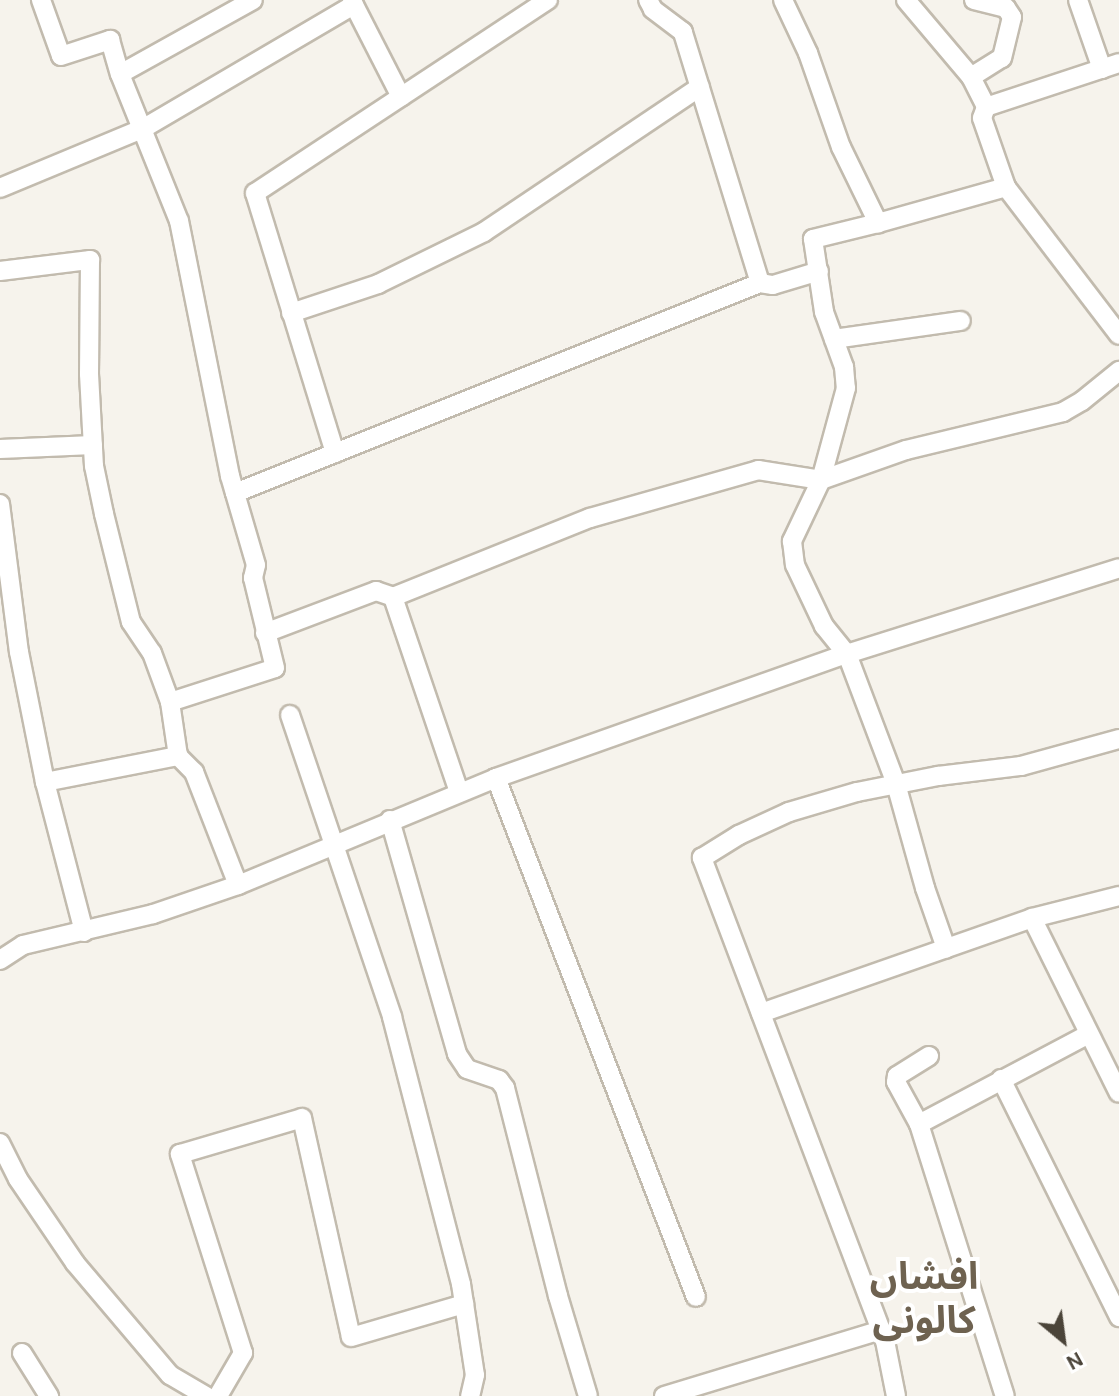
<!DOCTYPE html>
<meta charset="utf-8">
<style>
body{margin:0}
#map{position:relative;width:1119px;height:1396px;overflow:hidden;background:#f6f3ec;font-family:Karla,"Noto Sans Arabic",sans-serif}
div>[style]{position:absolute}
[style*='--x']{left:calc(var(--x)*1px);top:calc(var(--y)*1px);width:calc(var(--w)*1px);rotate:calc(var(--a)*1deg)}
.roads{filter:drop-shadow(2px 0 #c2bbae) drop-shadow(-2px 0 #c2bbae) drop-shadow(0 2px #c2bbae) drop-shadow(0 -2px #c2bbae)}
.street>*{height:18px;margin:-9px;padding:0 9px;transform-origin:9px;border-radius:9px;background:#fff}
span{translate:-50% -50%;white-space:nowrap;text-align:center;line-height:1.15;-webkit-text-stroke:8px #fff;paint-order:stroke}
.district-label{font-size:38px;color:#6e6250;font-weight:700}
.north{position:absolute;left:1023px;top:1300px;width:80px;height:80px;-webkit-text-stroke:6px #fff;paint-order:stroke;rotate:151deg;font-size:22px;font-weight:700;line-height:32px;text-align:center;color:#4b4439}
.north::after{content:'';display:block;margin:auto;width:28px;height:36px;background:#4b4439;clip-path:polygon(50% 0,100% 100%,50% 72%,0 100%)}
</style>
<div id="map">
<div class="roads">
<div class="street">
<i style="--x:41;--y:0;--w:59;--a:70.3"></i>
<i style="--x:61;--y:56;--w:52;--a:-18.1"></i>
<i style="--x:110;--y:40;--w:35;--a:74"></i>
<i style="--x:783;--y:0;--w:59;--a:64.7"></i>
<i style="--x:808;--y:53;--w:100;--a:70.7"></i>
<i style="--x:841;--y:147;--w:85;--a:64"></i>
<i style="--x:878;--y:223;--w:67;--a:166.2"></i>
<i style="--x:813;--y:239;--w:74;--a:81.4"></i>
<i style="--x:824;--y:312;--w:59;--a:70"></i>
<i style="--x:844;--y:367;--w:21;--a:85"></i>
<i style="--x:846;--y:388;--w:95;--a:105.2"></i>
<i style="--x:821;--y:480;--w:68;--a:115.4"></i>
<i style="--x:792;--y:541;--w:24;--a:83"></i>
<i style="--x:795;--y:565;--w:68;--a:64.6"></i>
<i style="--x:824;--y:626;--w:36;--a:51"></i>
<i style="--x:847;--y:654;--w:139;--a:69.3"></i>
<i style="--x:896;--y:784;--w:108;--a:74.4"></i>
<i style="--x:925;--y:888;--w:64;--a:70.7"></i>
<i style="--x:906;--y:0;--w:101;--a:49.8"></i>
<i style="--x:971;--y:77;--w:34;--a:63"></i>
<i style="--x:1078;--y:0;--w:73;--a:70.8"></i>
<i style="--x:354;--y:5;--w:103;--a:62.9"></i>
<i style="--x:971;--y:77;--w:36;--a:-32"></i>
<i style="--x:1002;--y:58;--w:42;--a:-76.3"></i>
<i style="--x:1012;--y:17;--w:11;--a:-124"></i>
<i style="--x:1006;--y:8;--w:33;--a:-166"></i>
<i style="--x:1006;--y:187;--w:186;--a:52.6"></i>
<i style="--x:0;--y:188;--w:156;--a:-22.6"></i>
<i style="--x:144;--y:128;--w:243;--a:-30.4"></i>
<i style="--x:354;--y:5;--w:5;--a:-112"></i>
<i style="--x:878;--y:223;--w:133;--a:-15.7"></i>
<i style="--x:1006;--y:187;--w:73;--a:-109.2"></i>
<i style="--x:982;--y:118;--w:12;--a:-70"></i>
<i style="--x:986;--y:107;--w:140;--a:-18.3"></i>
<i style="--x:0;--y:271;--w:91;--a:-7"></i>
<i style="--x:90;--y:260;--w:114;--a:90.5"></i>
<i style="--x:89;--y:374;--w:92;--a:86.9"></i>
<i style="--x:94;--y:466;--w:49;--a:78.2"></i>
<i style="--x:104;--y:514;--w:111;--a:76"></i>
<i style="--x:131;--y:622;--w:37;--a:56"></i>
<i style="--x:152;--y:653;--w:52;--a:69.8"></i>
<i style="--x:170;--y:702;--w:55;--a:81.6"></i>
<i style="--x:178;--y:756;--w:23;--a:45"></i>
<i style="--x:194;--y:772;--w:121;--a:68.7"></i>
<i style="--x:760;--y:283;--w:13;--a:9"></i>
<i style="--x:773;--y:285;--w:48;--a:-16.9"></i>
<i style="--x:291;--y:313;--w:92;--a:-18.4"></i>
<i style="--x:378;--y:284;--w:118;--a:-26.1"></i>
<i style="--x:484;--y:232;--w:260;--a:-33.9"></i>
<i style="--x:834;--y:339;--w:128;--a:-8.1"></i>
<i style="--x:0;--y:449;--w:93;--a:-2.5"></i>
<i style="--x:335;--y:453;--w:272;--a:-107.1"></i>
<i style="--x:255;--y:193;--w:351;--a:-33.4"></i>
<i style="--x:235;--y:493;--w:565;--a:-21.8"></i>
<i style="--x:760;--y:283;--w:263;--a:-107.1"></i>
<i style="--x:683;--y:32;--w:38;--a:-143"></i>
<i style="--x:653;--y:9;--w:10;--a:-119"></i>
<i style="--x:0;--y:504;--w:149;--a:82.7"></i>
<i style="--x:19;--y:652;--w:133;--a:78.7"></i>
<i style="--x:45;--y:782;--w:155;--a:75.4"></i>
<i style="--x:265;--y:633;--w:119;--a:-20.7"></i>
<i style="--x:376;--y:591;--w:18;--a:19"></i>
<i style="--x:170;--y:702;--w:110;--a:-17.9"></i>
<i style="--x:275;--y:668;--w:93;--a:-103.7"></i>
<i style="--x:253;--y:578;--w:13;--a:-77"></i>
<i style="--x:256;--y:565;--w:93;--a:-106.3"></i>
<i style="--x:230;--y:476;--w:260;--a:-101.3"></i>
<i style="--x:179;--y:221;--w:158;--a:-111.9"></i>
<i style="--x:120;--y:74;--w:152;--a:-29.1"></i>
<i style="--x:290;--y:715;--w:319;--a:71.3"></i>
<i style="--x:392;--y:1017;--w:276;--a:75.5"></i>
<i style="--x:461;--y:1284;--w:92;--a:81.3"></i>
<i style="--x:475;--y:1375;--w:22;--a:103"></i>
<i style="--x:496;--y:778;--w:556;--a:68.93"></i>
<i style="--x:45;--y:782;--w:136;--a:-11.1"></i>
<i style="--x:459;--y:792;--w:206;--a:-108.7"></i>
<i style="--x:393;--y:597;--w:212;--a:-21.9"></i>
<i style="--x:590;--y:518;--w:175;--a:-15.9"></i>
<i style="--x:758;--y:470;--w:64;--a:9"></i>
<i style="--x:821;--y:480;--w:90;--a:-19.4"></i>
<i style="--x:906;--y:450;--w:162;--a:-13.6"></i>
<i style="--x:1063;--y:412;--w:22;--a:-30"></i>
<i style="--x:1082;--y:401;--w:48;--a:-39"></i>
<i style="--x:390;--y:820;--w:243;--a:74"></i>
<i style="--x:457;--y:1054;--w:18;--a:56"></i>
<i style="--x:467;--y:1069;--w:34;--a:19"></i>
<i style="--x:499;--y:1080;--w:10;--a:53"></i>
<i style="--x:505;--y:1088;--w:215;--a:75.7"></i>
<i style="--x:558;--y:1296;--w:104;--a:73.3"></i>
<i style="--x:1032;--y:918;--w:195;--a:63.6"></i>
<i style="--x:0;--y:960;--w:27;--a:-33"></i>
<i style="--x:23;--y:945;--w:134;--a:-13.4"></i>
<i style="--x:153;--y:914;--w:90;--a:-18.8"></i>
<i style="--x:238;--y:885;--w:279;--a:-22.5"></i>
<i style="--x:496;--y:778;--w:372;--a:-19.5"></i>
<i style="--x:847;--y:654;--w:285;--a:-17.5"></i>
<i style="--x:761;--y:1013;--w:287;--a:-19.3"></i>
<i style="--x:1032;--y:918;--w:90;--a:-14.2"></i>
<i style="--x:929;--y:1056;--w:38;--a:148"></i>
<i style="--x:897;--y:1076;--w:6;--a:99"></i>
<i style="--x:896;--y:1082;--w:48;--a:61.3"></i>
<i style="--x:919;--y:1124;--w:285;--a:72.5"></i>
<i style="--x:1001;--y:1079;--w:266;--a:63.6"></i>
<i style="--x:919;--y:1124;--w:192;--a:-27.9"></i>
<i style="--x:0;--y:1143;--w:40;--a:63.4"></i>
<i style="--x:18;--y:1179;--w:102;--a:55.8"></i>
<i style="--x:75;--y:1263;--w:147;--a:49.7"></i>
<i style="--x:170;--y:1375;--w:42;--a:30.3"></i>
<i style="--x:22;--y:1353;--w:51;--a:57.9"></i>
<i style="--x:218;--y:1396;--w:50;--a:-59.8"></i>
<i style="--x:243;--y:1353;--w:209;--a:-107.6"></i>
<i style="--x:180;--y:1154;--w:127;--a:-16.4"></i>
<i style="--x:302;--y:1118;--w:224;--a:77.4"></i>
<i style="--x:351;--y:1337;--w:118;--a:-16.3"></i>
<i style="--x:664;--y:1396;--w:227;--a:-16.9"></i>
<i style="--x:896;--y:1396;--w:56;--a:-101.3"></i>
<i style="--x:885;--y:1341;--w:517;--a:-110.75"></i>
<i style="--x:702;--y:858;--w:44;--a:-31.9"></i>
<i style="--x:739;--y:835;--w:55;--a:-24.7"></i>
<i style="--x:789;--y:812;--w:71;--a:-16.4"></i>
<i style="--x:857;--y:792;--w:83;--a:-11.2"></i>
<i style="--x:938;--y:776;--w:84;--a:-6.9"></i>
<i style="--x:1021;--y:766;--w:102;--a:-15.4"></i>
</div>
</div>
<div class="district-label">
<span style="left:924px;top:1299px">افشاں<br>کالونی</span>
</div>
<div class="north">N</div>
</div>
